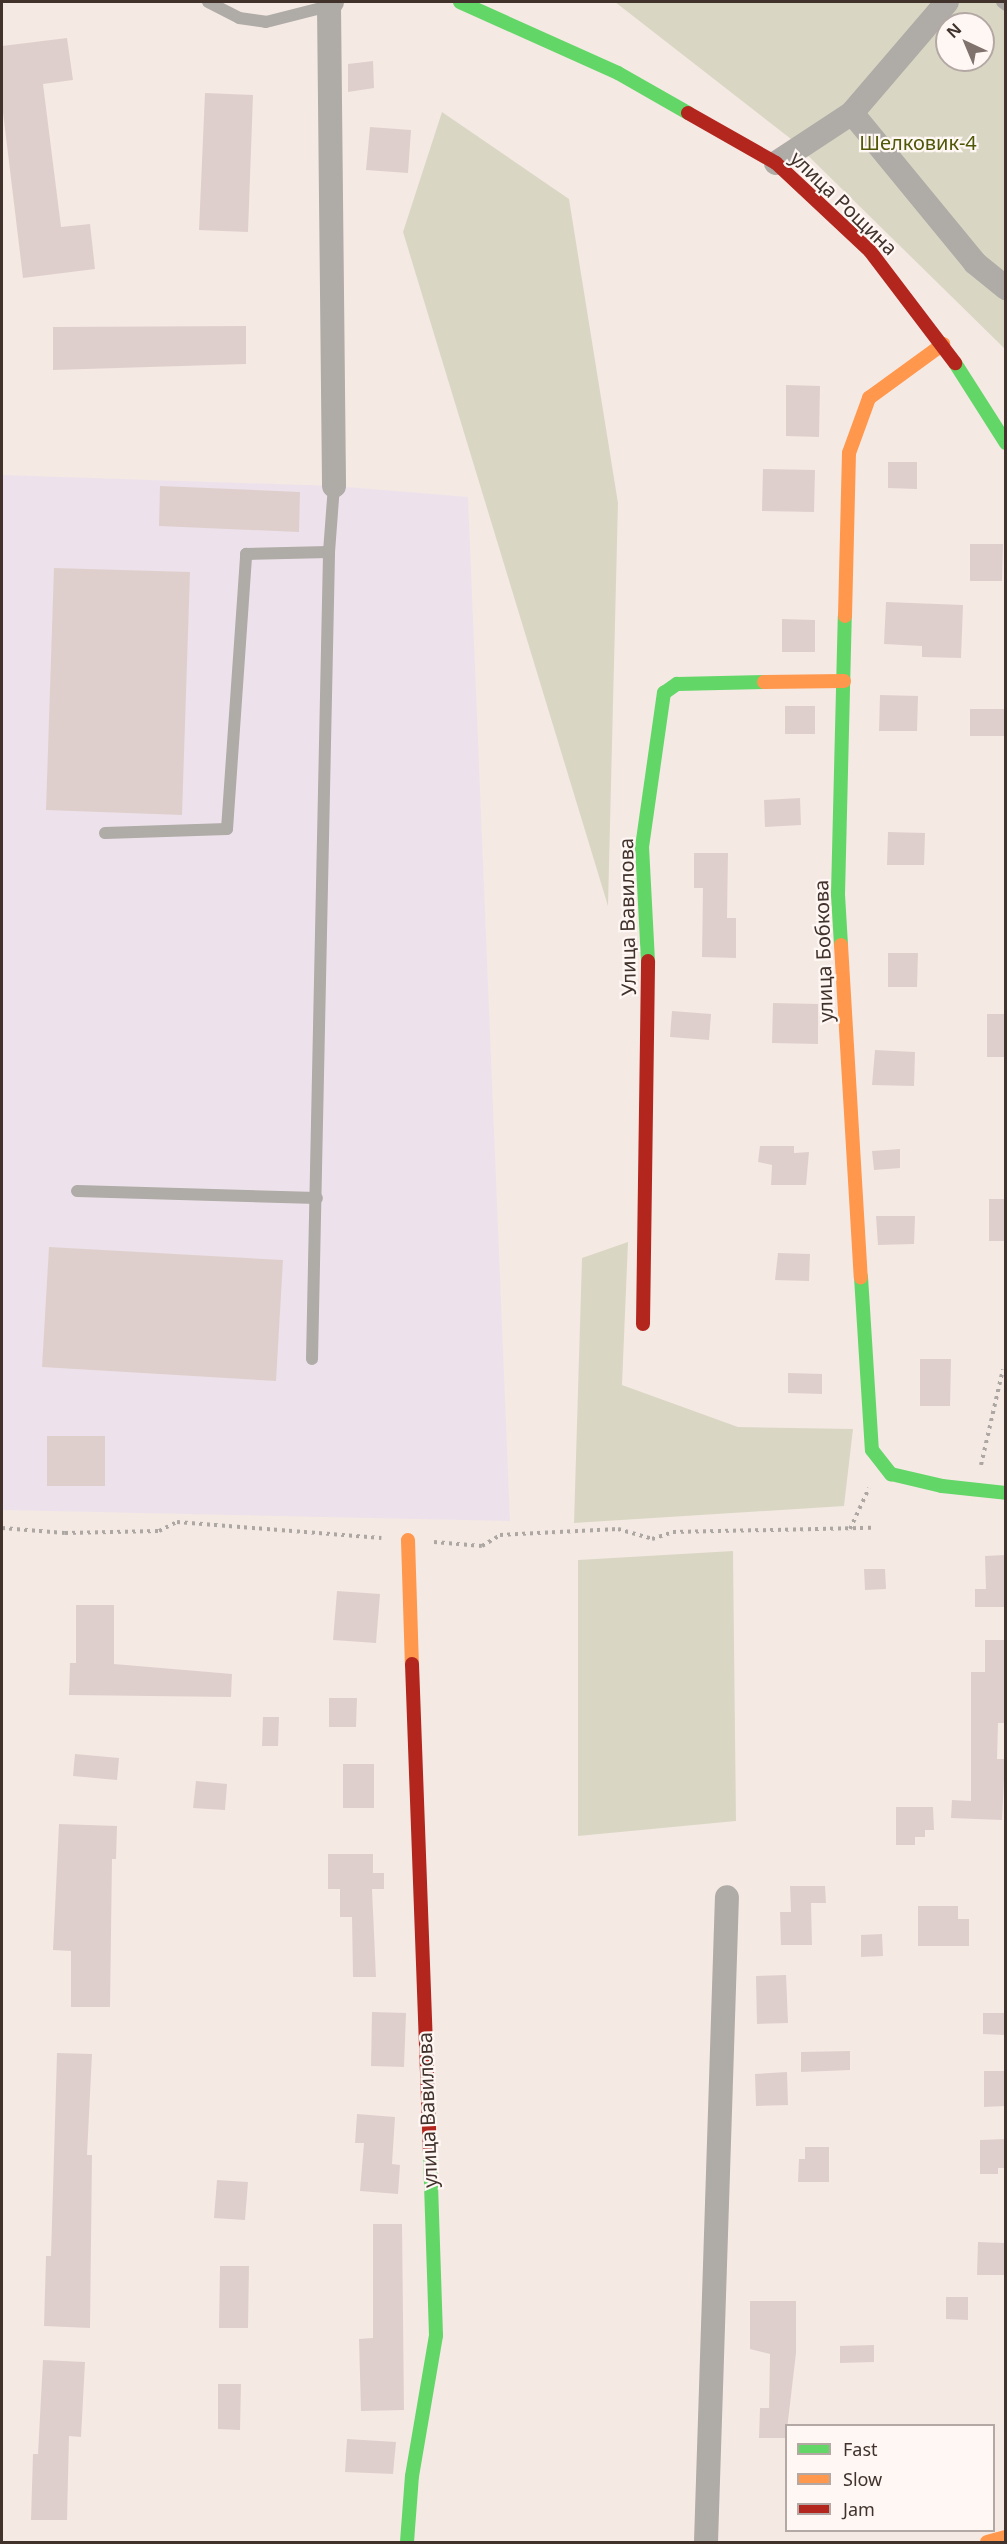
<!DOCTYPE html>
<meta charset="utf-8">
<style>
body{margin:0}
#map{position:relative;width:1007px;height:2544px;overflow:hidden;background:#f5e9e4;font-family:"Noto Sans",sans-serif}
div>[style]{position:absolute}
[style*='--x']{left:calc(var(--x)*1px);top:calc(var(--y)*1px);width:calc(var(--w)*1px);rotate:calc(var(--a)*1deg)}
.industrial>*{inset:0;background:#ede2eb}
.green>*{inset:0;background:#d9d7c4}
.building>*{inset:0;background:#dfcfcc}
.path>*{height:4px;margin-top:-2px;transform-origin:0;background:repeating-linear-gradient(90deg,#ada7a3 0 3px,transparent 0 7.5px)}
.lane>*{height:12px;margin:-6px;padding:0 6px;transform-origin:6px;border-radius:6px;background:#afaba6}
.street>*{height:24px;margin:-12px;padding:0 12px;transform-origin:12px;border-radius:12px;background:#afaba6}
.fast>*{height:14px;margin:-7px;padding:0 7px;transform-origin:7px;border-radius:7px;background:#63d668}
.slow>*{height:14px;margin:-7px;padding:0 7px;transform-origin:7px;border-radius:7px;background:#ff974d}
.jam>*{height:14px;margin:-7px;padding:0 7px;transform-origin:7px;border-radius:7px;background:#b3261e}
span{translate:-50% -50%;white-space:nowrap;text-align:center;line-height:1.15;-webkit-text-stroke:4.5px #fff7f4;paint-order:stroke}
.park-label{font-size:20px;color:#4e5807}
.street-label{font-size:20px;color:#41322c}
.frame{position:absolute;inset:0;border:3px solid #41322c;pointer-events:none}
.legend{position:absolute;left:785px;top:2424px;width:210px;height:108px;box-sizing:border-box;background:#fff7f4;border:2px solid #b3a8a4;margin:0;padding:8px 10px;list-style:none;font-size:18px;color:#41322c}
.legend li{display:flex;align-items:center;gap:12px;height:30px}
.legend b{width:30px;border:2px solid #b3a8a4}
.north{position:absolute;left:935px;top:12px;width:60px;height:60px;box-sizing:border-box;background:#fff7f4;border:2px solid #b3a8a4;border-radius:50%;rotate:316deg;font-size:16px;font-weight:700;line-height:24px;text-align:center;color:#41322c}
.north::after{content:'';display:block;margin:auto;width:21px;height:27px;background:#80726c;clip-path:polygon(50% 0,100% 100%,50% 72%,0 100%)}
</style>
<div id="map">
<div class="industrial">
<i style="clip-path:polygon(2px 475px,334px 486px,468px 497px,510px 1521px,2px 1510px)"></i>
</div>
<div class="green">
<i style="clip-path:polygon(evenodd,615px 2px,1005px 2px,1005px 349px,791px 139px,615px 2px,947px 24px,983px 24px,983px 60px,947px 60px,947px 24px)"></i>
<i style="clip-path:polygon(442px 112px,569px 199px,618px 503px,608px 906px,403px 232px)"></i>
<i style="clip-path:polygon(628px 1242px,622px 1385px,738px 1427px,853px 1429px,844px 1506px,574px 1523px,582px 1258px)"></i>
<i style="clip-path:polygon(733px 1551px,736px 1821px,578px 1836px,578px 1560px)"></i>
</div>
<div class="building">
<i style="clip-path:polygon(67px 38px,73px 80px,43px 84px,61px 227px,90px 224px,95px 269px,23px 278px,2px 104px,2px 46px)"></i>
<i style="clip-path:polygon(373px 61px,374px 88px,348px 92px,348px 64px)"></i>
<i style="clip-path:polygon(205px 93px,253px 95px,248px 232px,199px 230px)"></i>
<i style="clip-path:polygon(370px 127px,411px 130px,408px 173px,366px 170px)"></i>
<i style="clip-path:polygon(246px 326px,246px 364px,53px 370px,53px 327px)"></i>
<i style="clip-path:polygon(786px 385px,820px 386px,819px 437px,786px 436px)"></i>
<i style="clip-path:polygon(888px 462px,917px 462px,917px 489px,888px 488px)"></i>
<i style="clip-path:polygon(763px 469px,815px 470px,814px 512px,762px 511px)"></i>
<i style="clip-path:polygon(160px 486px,300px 492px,299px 532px,159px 526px)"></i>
<i style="clip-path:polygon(970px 544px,1003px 544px,1002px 581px,970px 581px)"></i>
<i style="clip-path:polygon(54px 568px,190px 572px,182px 815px,46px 810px)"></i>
<i style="clip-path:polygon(886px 602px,963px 605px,961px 658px,922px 657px,922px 646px,884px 644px)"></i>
<i style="clip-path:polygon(782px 619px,815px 620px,815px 652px,782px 652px)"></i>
<i style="clip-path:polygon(880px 695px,918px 696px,917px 731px,879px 731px)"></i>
<i style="clip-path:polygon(785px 706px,815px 706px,815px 734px,785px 734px)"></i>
<i style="clip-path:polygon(970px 709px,1005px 709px,1005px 736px,970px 736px)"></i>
<i style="clip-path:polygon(800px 798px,801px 825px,765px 827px,764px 800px)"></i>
<i style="clip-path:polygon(888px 832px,925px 833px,924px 865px,887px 865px)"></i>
<i style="clip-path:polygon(694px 853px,728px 853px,727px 918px,736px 918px,736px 958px,702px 957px,703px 888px,694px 888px)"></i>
<i style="clip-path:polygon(888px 953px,918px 953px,917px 987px,888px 987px)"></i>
<i style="clip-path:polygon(773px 1003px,818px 1004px,818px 1044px,772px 1043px)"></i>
<i style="clip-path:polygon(672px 1011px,711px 1014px,709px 1040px,670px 1037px)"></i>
<i style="clip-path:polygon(987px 1014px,1005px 1014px,1005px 1057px,987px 1057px)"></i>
<i style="clip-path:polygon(875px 1050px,915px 1052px,914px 1086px,872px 1085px)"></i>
<i style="clip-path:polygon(760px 1146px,794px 1146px,794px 1153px,809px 1152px,806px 1185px,771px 1185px,772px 1165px,758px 1162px)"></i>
<i style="clip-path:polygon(900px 1149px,900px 1168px,874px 1170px,872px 1151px)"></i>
<i style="clip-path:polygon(989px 1199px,1005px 1199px,1005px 1241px,989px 1241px)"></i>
<i style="clip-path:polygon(876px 1216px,915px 1216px,914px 1244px,878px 1245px)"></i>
<i style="clip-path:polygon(49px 1247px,283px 1260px,276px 1381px,42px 1367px)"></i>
<i style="clip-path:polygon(778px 1253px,810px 1254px,809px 1281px,775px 1280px)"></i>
<i style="clip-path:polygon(920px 1359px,951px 1359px,950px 1406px,920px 1406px)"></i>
<i style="clip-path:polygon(788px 1373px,822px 1374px,822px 1394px,788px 1393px)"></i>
<i style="clip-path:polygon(47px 1436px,105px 1436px,105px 1486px,47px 1486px)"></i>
<i style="clip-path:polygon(1005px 1555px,1005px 1607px,975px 1607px,975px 1589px,986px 1589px,985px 1556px)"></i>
<i style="clip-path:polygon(864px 1569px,885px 1569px,886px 1589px,865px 1590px)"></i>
<i style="clip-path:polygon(337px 1591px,380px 1594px,376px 1643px,333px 1640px)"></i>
<i style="clip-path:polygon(76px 1605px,114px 1605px,114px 1664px,232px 1674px,231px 1697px,69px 1695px,70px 1663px,76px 1663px)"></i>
<i style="clip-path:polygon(985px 1640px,1005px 1640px,1005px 1723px,998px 1723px,997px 1759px,1005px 1759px,1002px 1820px,951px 1818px,952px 1800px,971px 1801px,971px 1672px,985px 1672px)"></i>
<i style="clip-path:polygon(329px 1698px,357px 1698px,356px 1727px,329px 1727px)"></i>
<i style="clip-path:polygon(263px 1717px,279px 1717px,278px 1746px,262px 1746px)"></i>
<i style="clip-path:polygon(75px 1754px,119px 1758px,117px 1780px,73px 1776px)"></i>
<i style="clip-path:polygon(343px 1764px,374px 1764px,374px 1808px,343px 1808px)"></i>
<i style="clip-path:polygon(196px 1781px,227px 1784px,225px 1810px,193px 1808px)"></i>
<i style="clip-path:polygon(896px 1807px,933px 1807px,934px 1830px,925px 1830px,925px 1837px,915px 1837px,915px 1845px,896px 1845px)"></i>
<i style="clip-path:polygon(59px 1824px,117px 1826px,116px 1859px,112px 1859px,110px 2007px,71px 2007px,71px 1951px,53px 1950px)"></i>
<i style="clip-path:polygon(328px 1854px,373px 1854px,373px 1873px,384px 1873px,384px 1889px,372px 1889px,376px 1977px,353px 1977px,352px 1917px,340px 1917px,340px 1889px,328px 1889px)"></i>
<i style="clip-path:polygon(790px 1886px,825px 1886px,826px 1903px,811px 1903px,812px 1945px,781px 1945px,780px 1912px,791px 1912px)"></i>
<i style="clip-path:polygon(918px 1906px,958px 1906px,958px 1919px,969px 1919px,969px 1946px,918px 1946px)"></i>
<i style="clip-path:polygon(882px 1934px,883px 1956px,861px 1957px,861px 1935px)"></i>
<i style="clip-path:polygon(786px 1975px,788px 2023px,757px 2024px,756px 1976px)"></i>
<i style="clip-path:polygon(372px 2012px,406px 2013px,404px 2067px,371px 2066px)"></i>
<i style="clip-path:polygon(983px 2013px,1005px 2013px,1005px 2035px,983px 2034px)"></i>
<i style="clip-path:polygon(850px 2051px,850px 2070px,801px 2072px,801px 2052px)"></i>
<i style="clip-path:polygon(57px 2053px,92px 2054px,87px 2155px,92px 2155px,90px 2328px,44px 2326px,46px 2256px,51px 2256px)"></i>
<i style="clip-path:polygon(984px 2071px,1005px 2071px,1005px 2106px,984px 2107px)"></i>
<i style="clip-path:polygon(787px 2072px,788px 2105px,756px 2106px,755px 2074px)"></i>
<i style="clip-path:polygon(357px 2114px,395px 2117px,392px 2164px,400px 2165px,398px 2194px,360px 2191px,364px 2143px,355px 2143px)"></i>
<i style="clip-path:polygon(1005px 2139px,1005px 2168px,998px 2168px,998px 2174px,980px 2174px,980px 2140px)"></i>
<i style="clip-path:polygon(805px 2147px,829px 2147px,829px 2182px,798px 2182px,799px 2159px,805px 2159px)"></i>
<i style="clip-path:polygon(217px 2180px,248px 2182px,245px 2220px,214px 2218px)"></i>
<i style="clip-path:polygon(373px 2224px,402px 2224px,404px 2410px,361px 2411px,359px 2339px,373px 2338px)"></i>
<i style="clip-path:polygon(978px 2242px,1005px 2243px,1005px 2275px,977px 2275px)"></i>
<i style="clip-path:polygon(220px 2266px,249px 2266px,248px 2328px,219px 2328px)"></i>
<i style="clip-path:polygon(946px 2297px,968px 2297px,968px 2320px,946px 2319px)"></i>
<i style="clip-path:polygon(750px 2301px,796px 2301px,796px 2353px,786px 2438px,759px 2438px,760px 2408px,769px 2408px,770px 2354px,750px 2349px)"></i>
<i style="clip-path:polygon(874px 2345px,874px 2362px,840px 2363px,840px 2346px)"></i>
<i style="clip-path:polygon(43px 2360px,85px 2362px,81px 2437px,69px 2436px,67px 2520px,31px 2520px,33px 2454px,38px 2454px)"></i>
<i style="clip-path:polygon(218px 2384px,241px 2384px,240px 2430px,218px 2429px)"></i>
<i style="clip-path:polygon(347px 2439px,396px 2442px,393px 2474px,345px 2472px)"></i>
</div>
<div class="path">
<i style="--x:981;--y:1465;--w:98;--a:-77.1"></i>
<i style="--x:2;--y:1528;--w:63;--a:4.5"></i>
<i style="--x:65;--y:1533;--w:94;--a:-1.2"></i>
<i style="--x:159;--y:1531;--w:20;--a:-27"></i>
<i style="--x:177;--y:1522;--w:205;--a:4.5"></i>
<i style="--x:850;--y:1529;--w:45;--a:-65.1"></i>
<i style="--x:434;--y:1542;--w:48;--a:4.8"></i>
<i style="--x:482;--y:1546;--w:21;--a:-31"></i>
<i style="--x:500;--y:1535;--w:118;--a:-2.9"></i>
<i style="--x:618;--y:1529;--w:35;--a:16"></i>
<i style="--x:652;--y:1539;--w:22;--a:-18"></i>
<i style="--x:673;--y:1532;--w:198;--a:-1.2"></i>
</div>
<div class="lane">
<i style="--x:208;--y:2;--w:35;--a:27"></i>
<i style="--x:239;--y:18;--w:27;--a:8"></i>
<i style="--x:266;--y:22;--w:65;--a:-14.3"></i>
<i style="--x:1002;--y:2;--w:5;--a:37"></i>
<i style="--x:105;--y:833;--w:122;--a:-1.9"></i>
<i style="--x:227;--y:829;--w:276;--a:-86"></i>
<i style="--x:246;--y:554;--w:83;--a:-1.4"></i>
<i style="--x:77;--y:1191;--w:240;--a:1.7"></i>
<i style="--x:312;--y:1359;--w:807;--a:-88.79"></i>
<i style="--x:329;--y:552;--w:66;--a:-85.7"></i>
</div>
<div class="street">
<i style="--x:332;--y:2;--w:5;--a:127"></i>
<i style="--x:329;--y:6;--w:480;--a:89.4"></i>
<i style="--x:947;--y:2;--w:146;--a:130.6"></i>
<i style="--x:852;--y:113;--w:194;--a:50.6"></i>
<i style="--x:975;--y:263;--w:40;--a:39"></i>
<i style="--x:776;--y:163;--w:91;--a:-33.3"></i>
<i style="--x:706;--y:2542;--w:645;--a:-88.14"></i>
</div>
<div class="fast">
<i style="--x:460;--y:2;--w:173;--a:24.2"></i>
<i style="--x:618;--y:73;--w:81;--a:29.7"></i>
<i style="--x:955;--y:363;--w:95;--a:57.5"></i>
<i style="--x:841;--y:945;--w:51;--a:-93.4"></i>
<i style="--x:838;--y:894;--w:278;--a:-88.6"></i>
<i style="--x:648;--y:961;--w:114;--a:-93"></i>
<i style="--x:642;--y:847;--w:156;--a:-81.9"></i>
<i style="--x:664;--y:693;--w:16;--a:-35"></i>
<i style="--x:677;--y:684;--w:87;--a:-1.3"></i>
<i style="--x:861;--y:1277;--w:173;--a:86.4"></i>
<i style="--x:872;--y:1450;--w:31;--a:52"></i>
<i style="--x:891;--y:1474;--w:52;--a:13.2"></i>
<i style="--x:942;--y:1486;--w:64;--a:6.2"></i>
<i style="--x:407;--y:2542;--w:66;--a:-85.7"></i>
<i style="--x:412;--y:2476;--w:143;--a:-80.3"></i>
<i style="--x:436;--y:2335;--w:184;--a:-91.9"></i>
</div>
<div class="slow">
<i style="--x:845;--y:616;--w:163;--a:-88.6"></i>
<i style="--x:849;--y:453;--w:59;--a:-70"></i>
<i style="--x:869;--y:398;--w:92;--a:-36.1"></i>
<i style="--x:764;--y:682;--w:80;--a:-0.7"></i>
<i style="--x:841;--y:945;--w:333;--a:86.6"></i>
<i style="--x:408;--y:1540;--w:124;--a:88.2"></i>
<i style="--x:987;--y:2542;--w:20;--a:-15"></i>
</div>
<div class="jam">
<i style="--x:688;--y:113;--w:101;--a:29.6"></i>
<i style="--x:776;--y:163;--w:129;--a:43.1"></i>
<i style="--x:870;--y:251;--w:141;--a:52.8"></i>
<i style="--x:643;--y:1324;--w:363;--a:-89.2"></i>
<i style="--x:412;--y:1664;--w:487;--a:87.9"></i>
</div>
<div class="park-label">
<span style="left:918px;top:142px">Шелковик-4</span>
</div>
<div class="street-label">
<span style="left:844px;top:203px;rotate:44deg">улица Рощина</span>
<span style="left:627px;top:917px;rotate:-91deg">Улица Вавилова</span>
<span style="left:823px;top:951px;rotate:-92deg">улица Бобкова</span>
<span style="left:427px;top:2110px;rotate:-92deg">улица Вавилова</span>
</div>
<div class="frame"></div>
<ul class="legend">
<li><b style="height:8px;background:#63d668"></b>Fast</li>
<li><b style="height:8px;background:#ff974d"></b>Slow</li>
<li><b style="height:8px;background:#b3261e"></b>Jam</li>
</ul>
<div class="north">N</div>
</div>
